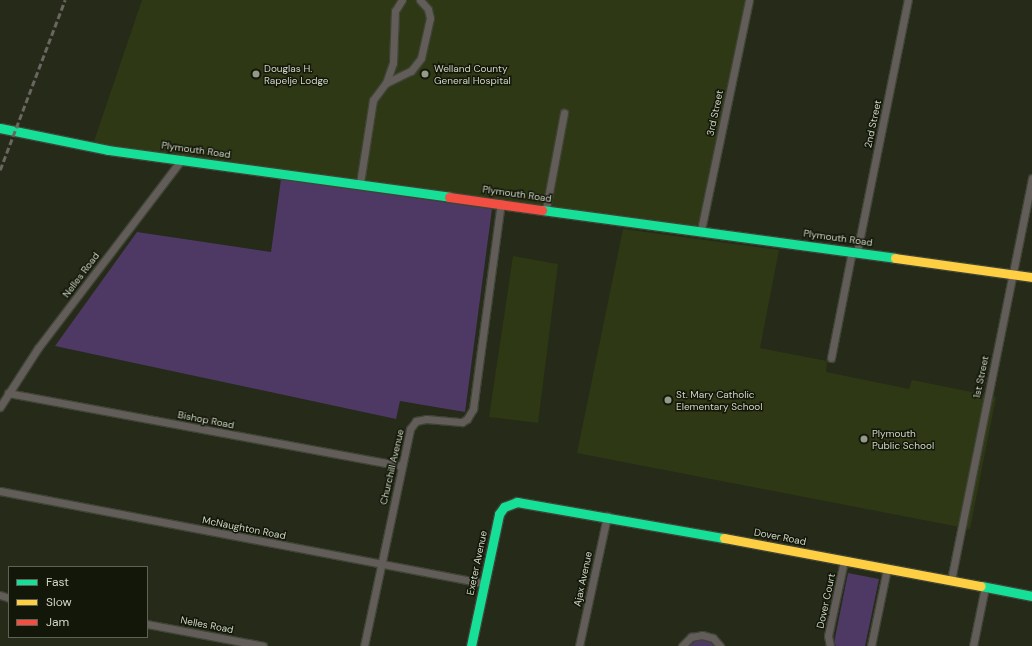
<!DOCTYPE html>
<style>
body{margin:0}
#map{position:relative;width:1032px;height:646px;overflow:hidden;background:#252a19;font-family:"DM Sans",sans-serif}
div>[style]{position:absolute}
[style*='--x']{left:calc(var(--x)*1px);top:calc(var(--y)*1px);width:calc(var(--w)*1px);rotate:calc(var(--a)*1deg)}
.built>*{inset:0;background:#2e3815}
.green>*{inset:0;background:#4d3963}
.roads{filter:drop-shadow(1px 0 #3f4436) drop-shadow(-1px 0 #3f4436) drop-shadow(0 1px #3f4436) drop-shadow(0 -1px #3f4436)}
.street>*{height:7px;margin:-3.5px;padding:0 3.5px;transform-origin:3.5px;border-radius:3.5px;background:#625d59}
.fast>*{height:9px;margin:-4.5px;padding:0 4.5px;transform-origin:4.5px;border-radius:4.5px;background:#16e098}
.slow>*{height:9px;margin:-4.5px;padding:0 4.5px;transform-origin:4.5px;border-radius:4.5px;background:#ffcf43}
.jam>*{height:9px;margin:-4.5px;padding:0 4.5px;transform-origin:4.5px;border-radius:4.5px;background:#f24e42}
.rail>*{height:2.5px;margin-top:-1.25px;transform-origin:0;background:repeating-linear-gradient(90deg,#6a6660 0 6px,transparent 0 9px)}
.dots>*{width:11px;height:11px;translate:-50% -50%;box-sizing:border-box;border:2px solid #13170a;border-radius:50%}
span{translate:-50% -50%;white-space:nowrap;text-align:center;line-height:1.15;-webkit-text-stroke:3px #13170a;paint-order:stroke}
.poi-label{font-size:10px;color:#cfd6c4}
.left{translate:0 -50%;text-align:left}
.street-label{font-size:10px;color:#cfd6c4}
.legend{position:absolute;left:8px;top:566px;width:140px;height:72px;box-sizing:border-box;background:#13170a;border:1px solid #5e6354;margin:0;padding:5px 7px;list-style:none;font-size:12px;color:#cfd6c4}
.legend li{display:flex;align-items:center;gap:8px;height:20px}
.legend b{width:20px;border:1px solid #5e6354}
</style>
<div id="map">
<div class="built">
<i style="clip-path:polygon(142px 0,749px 0,701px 230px,92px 147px)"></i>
<i style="clip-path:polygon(623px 229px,779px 250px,760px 348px,827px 361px,826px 372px,909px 389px,912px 380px,996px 397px,970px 529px,577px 453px)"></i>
<i style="clip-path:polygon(513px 256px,558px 264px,538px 423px,489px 417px)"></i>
</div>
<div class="green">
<i style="clip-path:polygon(281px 179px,492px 209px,465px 412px,400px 401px,396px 419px,55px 346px,137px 232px,271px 252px)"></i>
<i style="clip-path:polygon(848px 573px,879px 579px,865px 646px,836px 646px,834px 643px)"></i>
<i style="clip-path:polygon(699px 639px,711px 642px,716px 646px,688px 646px)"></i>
</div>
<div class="roads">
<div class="street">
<i style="--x:386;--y:83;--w:21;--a:-71"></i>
<i style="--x:393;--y:63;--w:52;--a:-87.8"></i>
<i style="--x:395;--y:11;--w:13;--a:-58"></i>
<i style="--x:360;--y:183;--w:84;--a:-81.1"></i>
<i style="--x:373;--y:100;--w:21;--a:-53"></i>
<i style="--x:386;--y:83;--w:28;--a:-26"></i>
<i style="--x:411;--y:71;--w:16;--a:-52"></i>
<i style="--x:421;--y:58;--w:41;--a:-77.3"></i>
<i style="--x:430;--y:18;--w:9;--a:-103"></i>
<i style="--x:428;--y:9;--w:12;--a:-132"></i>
<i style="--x:546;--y:209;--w:98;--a:-79.4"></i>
<i style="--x:701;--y:230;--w:235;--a:-78.2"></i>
<i style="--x:857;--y:252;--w:257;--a:-78.6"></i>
<i style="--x:831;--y:358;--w:109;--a:-78.9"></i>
<i style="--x:8;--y:393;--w:400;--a:10.5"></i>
<i style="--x:0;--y:407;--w:70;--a:-57.2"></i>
<i style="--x:38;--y:348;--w:238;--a:-52.7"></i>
<i style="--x:0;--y:491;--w:493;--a:10.8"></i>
<i style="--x:951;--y:580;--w:410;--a:-78.6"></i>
<i style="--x:0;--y:595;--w:9;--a:18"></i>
<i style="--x:147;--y:624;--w:118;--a:10.7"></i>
<i style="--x:364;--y:646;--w:222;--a:-78"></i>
<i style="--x:410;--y:429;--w:10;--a:-53"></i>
<i style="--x:416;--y:421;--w:10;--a:-11"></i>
<i style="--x:426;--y:419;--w:36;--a:5"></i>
<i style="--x:462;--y:422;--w:6;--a:-31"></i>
<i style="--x:467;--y:419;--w:12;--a:-59"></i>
<i style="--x:473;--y:409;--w:208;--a:-82.3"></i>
<i style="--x:579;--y:646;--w:133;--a:-77.8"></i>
<i style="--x:682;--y:646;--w:13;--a:-45"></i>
<i style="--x:691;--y:637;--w:11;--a:-10"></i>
<i style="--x:702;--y:635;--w:11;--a:15"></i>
<i style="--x:713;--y:638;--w:11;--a:49"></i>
<i style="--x:830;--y:646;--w:10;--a:-101"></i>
<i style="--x:828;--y:636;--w:77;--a:-78"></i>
<i style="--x:871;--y:646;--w:79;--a:-78.3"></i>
<i style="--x:973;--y:646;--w:60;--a:-78.5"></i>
</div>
<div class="fast">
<i style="--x:0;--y:128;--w:110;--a:11.5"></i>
<i style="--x:108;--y:150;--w:344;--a:7.8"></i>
<i style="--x:542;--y:210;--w:356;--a:7.7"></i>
<i style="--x:981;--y:586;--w:52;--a:11.1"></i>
<i style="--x:471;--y:646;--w:135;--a:-78"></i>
<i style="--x:499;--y:514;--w:9;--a:-54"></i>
<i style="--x:504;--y:507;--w:14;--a:-21"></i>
<i style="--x:517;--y:502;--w:210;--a:9.9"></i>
</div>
<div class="slow">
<i style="--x:895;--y:258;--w:138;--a:7.9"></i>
<i style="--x:724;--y:538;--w:261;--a:10.6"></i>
</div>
<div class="jam">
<i style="--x:449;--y:197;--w:94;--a:8"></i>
</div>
</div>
<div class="rail">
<i style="--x:0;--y:170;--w:182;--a:-69.1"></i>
</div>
<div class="dots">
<i style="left:256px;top:74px;background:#949a88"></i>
<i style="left:425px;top:74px;background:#949a88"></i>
<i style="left:668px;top:400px;background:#949a88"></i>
<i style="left:864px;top:439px;background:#949a88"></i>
</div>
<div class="poi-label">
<span class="left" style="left:264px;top:74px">Douglas H.<br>Rapelje Lodge</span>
<span class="left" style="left:434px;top:74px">Welland County<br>General Hospital</span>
<span class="left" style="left:676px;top:400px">St. Mary Catholic<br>Elementary School</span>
<span class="left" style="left:872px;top:439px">Plymouth<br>Public School</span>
</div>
<div class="street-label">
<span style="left:715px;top:113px;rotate:-78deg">3rd Street</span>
<span style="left:873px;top:124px;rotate:-78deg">2nd Street</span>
<span style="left:196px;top:150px;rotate:8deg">Plymouth Road</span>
<span style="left:517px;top:194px;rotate:8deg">Plymouth Road</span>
<span style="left:838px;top:238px;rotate:8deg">Plymouth Road</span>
<span style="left:81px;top:275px;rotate:-53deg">Nelles Road</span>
<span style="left:981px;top:377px;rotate:-78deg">1st Street</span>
<span style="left:206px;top:420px;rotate:11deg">Bishop Road</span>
<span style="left:392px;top:467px;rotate:-77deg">Churchill Avenue</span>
<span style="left:244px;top:528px;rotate:11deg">McNaughton Road</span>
<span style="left:780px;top:537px;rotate:11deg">Dover Road</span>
<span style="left:477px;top:563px;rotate:-78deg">Exeter Avenue</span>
<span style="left:583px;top:579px;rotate:-78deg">Ajax Avenue</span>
<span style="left:826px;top:601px;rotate:-78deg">Dover Court</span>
<span style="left:207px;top:625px;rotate:11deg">Nelles Road</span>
</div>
<ul class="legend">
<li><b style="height:5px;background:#16e098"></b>Fast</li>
<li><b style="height:5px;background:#ffcf43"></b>Slow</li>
<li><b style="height:5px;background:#f24e42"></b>Jam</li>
</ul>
</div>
